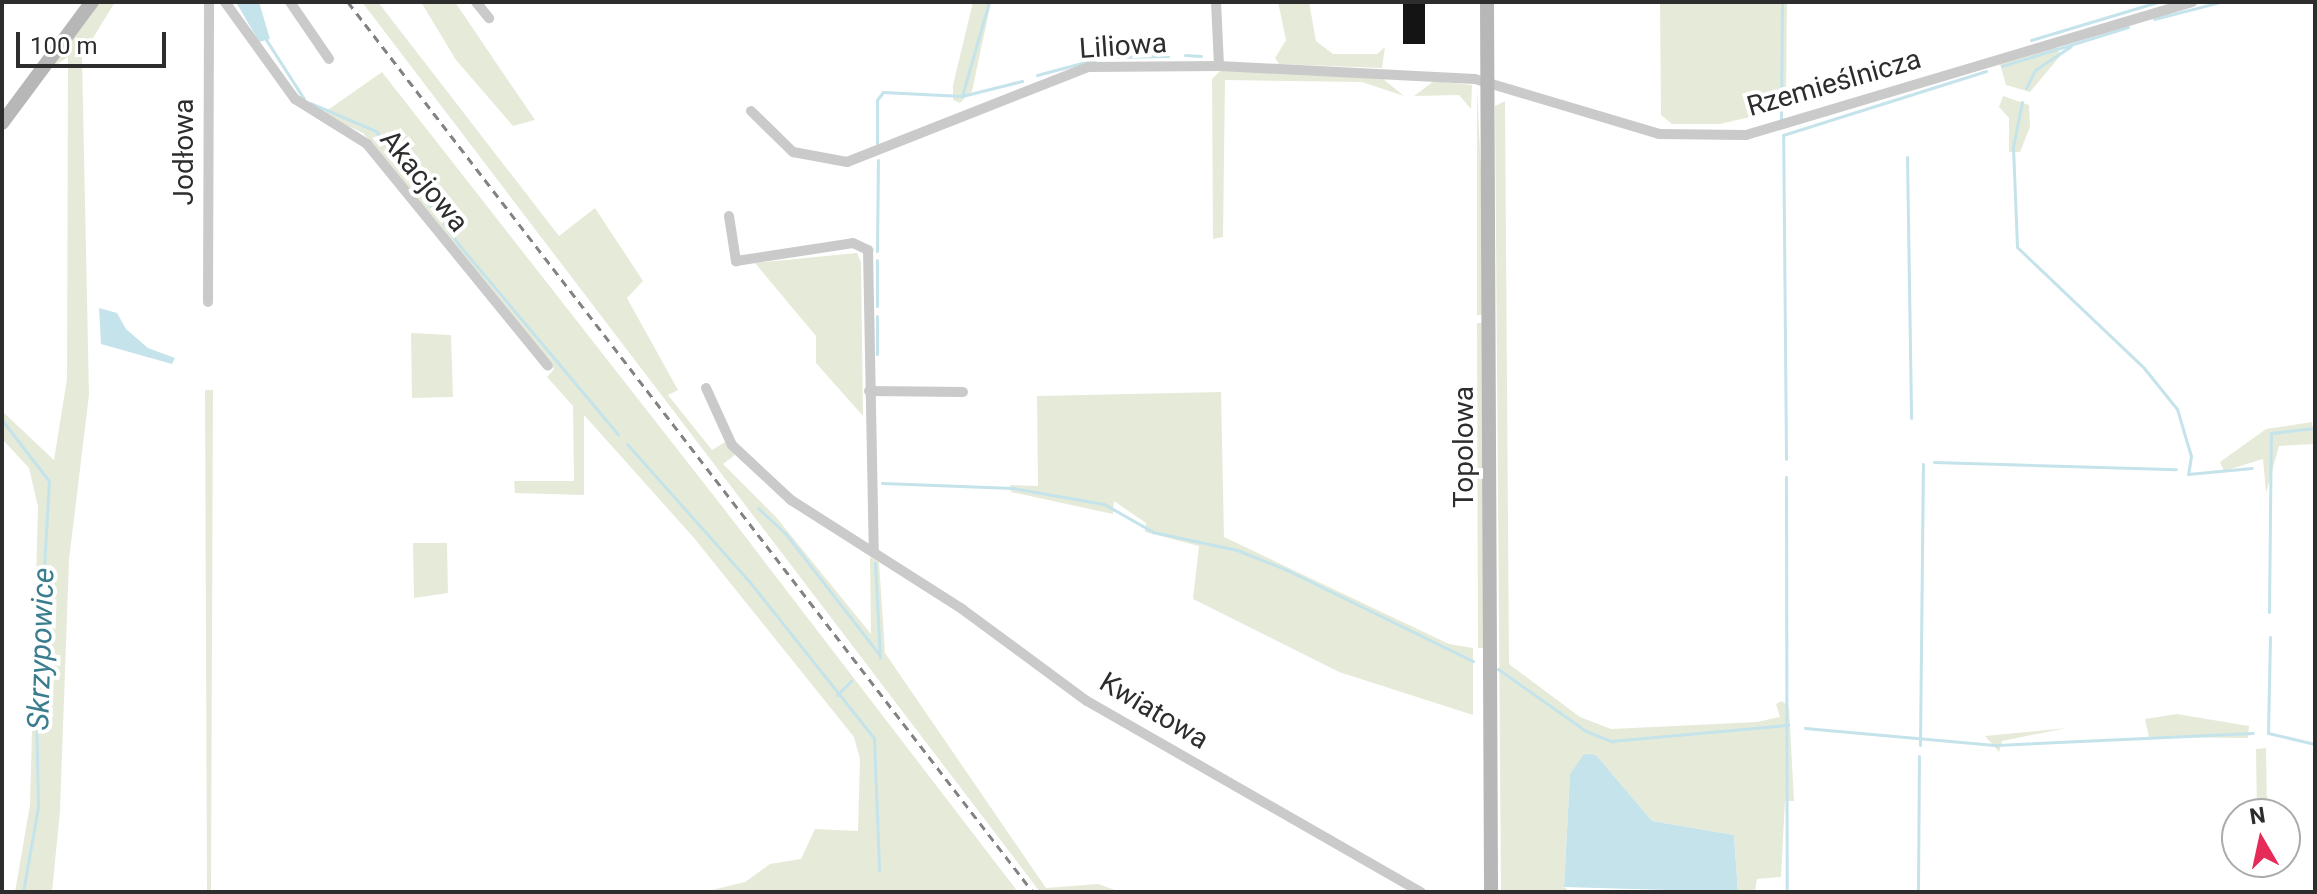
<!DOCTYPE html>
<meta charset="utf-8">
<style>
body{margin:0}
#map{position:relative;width:2317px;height:894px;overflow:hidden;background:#fff;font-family:Roboto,sans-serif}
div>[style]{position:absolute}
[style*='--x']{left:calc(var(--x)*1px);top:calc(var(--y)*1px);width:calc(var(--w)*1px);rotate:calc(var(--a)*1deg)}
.green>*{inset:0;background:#e6ebd9}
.water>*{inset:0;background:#c5e3eb}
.stream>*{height:3px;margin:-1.5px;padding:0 1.5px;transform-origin:1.5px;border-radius:1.5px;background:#c5e3eb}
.building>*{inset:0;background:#141414}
.street>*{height:10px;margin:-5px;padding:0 5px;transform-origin:5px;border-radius:5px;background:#cacaca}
.secondary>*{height:14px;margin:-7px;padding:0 7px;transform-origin:7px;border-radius:7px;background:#b7b7b7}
.rail>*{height:3px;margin-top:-1.5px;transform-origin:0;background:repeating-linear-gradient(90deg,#828282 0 8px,transparent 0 14px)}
span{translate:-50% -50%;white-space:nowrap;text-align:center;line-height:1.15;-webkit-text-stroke:8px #fff;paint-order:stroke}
.street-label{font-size:28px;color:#2d2d2d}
.water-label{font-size:30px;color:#3a7d8f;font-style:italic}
.frame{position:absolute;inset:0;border:4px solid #2d2d2d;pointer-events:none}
.north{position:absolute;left:2221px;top:798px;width:80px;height:80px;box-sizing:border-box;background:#fff;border:2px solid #ababab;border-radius:50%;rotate:351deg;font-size:22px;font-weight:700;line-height:32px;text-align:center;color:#2d2d2d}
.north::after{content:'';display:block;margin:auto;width:28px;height:36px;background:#e72b59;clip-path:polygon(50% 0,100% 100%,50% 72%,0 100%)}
.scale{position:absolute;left:16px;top:32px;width:150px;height:36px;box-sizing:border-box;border:4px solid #2d2d2d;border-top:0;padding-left:10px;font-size:24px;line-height:28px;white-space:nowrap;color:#2d2d2d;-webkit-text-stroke:6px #fff;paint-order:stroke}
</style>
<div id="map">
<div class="green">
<i style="clip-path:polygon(99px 2px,115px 2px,82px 56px,89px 395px,69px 560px,60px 811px,52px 892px,15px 892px,30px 805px,38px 507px,29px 468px,2px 439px,2px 411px,54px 460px,67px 379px,68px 57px,50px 69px)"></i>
<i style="clip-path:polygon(362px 2px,378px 2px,559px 236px,595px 208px,643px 281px,627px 298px,678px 390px,668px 395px,712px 450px,725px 442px,735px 455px,723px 464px,776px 517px,871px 634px,870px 557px,879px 562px,885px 653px,1046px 888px,1098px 884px,1121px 892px,1040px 892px)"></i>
<i style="clip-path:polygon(421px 2px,455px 2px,535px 120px,513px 126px,456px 60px)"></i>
<i style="clip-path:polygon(973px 2px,991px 2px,972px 91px,960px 103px,953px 100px,953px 85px)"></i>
<i style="clip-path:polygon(1278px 2px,1309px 2px,1316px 41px,1333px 54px,1377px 54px,1385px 47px,1382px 68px,1279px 64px,1275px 58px,1286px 40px)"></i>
<i style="clip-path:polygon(1660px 2px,1787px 2px,1786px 98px,1797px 106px,1720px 124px,1672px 124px,1661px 115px)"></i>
<i style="clip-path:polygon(2055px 45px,2061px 55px,2030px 92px,2006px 85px,2000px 64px)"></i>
<i style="clip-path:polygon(1221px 70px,1382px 78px,1404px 96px,1362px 82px,1225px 80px,1223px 237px,1213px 239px,1212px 79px)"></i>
<i style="clip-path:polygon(382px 72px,721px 505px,1018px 892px,704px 892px,745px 882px,770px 864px,801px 859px,815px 829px,858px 831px,860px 759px,854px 737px,694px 538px,584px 415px,584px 495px,515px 493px,514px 481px,574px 481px,573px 406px,547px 377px,554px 369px,363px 133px,322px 114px)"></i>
<i style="clip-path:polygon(1434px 81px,1472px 85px,1471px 109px,1459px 95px,1414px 96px)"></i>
<i style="clip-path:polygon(1477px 89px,1484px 232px,1482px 315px,1477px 315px)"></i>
<i style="clip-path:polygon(2003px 96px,2029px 105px,2030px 127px,2020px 152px,2009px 152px,2009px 118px,1999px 107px)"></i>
<i style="clip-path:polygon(1505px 101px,1509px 664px,1580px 717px,1611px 729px,1757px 722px,1780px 717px,1776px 704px,1782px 701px,1789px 707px,1794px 801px,1785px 801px,1781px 877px,1757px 879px,1755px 892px,1738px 892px,1734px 835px,1652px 821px,1596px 755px,1570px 774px,1564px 887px,1570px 892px,1501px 892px,1495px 106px)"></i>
<i style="clip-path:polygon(857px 253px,861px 262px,863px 416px,816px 363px,816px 336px,755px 263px)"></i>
<i style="clip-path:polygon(1477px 323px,1483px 323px,1484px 648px,1478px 648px)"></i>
<i style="clip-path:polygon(411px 333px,451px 335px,453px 397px,412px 398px)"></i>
<i style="clip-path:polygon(205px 390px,213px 390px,211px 892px,207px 892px)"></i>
<i style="clip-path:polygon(1221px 392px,1224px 537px,1449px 644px,1473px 648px,1473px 715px,1339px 672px,1193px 599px,1199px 546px,1145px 532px,1146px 523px,1114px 501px,1113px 514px,1011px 492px,1010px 485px,1038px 486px,1037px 396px)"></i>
<i style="clip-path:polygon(2312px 422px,2315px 444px,2279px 446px,2266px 493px,2263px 459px,2224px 471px,2220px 462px,2266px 429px)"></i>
<i style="clip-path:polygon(413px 543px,447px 543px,448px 593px,414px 598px)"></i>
<i style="clip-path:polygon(2177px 714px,2249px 726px,2248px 738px,2149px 737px,2145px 719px)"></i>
<i style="clip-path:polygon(2067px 728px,2002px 741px,1999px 752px,1985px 736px)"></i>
<i style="clip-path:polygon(2266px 748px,2267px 814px,2257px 814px,2256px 749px)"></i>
</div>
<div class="water">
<i style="clip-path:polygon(236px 2px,259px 2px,270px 39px,259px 42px)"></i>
<i style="clip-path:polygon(99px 308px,117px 313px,126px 329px,148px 348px,175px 358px,172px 364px,101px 344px)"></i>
<i style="clip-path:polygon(1584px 754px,1596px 755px,1652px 821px,1734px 835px,1738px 892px,1564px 887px,1570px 774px)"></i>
</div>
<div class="stream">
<i style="--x:2154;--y:19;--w:68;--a:-14.4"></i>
<i style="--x:265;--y:38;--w:72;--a:57.4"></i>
<i style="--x:2031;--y:40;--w:133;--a:-16.7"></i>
<i style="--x:1185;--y:55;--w:16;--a:4"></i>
<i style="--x:1114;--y:57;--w:54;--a:-1.1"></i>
<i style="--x:2002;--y:66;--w:132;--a:-17.2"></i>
<i style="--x:1037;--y:75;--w:62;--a:-14.9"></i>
<i style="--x:2026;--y:88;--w:20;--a:-63"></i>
<i style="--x:2035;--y:70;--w:43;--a:-33.7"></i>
<i style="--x:962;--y:96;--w:62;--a:-14"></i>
<i style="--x:2022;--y:102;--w:46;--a:101.3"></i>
<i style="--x:2013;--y:147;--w:100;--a:87.7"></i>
<i style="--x:2017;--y:247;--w:175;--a:43.6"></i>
<i style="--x:2144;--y:368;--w:53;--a:51.2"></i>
<i style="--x:2177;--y:409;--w:49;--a:73.4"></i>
<i style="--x:2191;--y:456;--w:18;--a:99"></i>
<i style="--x:2188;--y:474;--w:64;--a:-5.4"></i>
<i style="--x:310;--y:103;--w:72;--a:23"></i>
<i style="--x:376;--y:131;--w:142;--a:53.9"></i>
<i style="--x:460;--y:246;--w:246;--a:50"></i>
<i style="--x:1781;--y:119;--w:117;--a:-89.5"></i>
<i style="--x:877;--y:143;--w:43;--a:-90"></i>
<i style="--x:877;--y:100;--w:10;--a:-53"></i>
<i style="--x:883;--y:92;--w:79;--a:2.9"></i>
<i style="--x:962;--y:96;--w:98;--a:-74"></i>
<i style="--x:1907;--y:157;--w:261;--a:89.1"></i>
<i style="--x:877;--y:251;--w:91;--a:-89.4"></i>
<i style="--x:877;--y:260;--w:46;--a:90"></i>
<i style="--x:877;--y:354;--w:38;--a:-90"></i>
<i style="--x:2;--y:420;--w:77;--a:52.4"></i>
<i style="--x:49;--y:481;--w:224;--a:93.3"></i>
<i style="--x:36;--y:705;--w:102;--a:88.9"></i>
<i style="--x:38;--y:807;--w:86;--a:100"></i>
<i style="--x:627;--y:444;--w:183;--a:48.3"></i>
<i style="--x:749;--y:581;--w:201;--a:51.5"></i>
<i style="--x:874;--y:738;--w:132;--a:87.8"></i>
<i style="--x:1786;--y:459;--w:324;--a:-90.5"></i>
<i style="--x:1783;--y:135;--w:213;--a:-17.5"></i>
<i style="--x:1934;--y:462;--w:242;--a:1.7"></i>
<i style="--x:1786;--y:477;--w:415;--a:89.9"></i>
<i style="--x:882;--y:483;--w:131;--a:2.2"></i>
<i style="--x:1013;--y:488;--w:92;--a:10"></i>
<i style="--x:1104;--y:504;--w:56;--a:29.7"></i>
<i style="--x:1153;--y:532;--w:86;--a:12.1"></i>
<i style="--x:1237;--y:550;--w:54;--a:21.8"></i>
<i style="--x:1287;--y:570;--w:207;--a:26.1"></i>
<i style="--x:758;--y:508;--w:37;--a:43"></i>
<i style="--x:785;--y:533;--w:153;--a:52.2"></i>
<i style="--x:875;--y:563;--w:95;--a:87"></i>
<i style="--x:2269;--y:612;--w:179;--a:-89.4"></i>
<i style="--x:2271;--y:433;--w:44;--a:-6.5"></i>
<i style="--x:2270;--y:637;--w:96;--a:91.2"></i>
<i style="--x:2268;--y:733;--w:48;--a:13.2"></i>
<i style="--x:1498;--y:669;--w:108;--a:35.2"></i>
<i style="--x:1586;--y:731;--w:27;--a:22"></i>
<i style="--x:1611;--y:741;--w:178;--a:-5.2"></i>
<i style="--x:837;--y:695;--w:20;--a:-45"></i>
<i style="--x:1805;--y:728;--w:193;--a:5.1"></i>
<i style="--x:1997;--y:745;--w:256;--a:-2.7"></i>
<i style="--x:1920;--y:745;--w:281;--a:-89.4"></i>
<i style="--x:1918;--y:892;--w:136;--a:-89.6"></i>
</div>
<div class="building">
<i style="clip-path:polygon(1403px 2px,1425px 2px,1425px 44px,1403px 44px)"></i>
</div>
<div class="street">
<i style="--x:225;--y:2;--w:120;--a:54.2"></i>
<i style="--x:295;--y:99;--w:85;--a:32"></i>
<i style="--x:367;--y:144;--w:286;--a:50.8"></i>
<i style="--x:290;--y:2;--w:69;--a:55.6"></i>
<i style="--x:476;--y:2;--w:21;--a:51"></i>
<i style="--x:1216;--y:2;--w:64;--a:87.3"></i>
<i style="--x:751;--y:111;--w:59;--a:44.3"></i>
<i style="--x:793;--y:152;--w:55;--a:10.5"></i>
<i style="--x:847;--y:162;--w:259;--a:-21.5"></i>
<i style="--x:1088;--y:67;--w:131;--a:-0.4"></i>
<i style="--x:1219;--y:66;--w:256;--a:2.9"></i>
<i style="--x:1475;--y:79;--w:192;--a:16.6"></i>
<i style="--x:1659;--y:134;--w:87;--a:0.7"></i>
<i style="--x:1746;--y:135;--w:466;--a:-16.6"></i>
<i style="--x:729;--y:216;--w:46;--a:81.2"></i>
<i style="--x:736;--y:261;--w:118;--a:-8.7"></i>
<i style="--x:853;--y:243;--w:17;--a:25"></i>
<i style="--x:868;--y:250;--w:302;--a:88.9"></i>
<i style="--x:208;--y:302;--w:300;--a:-89.8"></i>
<i style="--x:706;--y:388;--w:63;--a:65.5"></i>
<i style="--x:732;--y:445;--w:81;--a:43"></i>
<i style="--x:791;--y:500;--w:203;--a:32.5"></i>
<i style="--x:962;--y:609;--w:155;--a:36.4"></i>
<i style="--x:1087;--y:701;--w:385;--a:29.8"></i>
<i style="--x:869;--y:391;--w:94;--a:0.6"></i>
</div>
<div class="secondary">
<i style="--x:1487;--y:2;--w:890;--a:89.74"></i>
<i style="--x:2;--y:123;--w:151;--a:-53.4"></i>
</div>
<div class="rail">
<i style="--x:348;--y:2;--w:1123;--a:52.42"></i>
</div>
<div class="street-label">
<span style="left:1123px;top:46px;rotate:-4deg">Liliowa</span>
<span style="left:1834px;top:83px;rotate:-16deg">Rzemieślnicza</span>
<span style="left:184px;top:152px;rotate:-90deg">Jodłowa</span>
<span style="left:424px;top:181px;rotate:51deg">Akacjowa</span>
<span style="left:1464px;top:447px;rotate:-90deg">Topolowa</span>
<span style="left:1154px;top:711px;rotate:31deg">Kwiatowa</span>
</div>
<div class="water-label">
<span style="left:41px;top:649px;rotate:-88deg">Skrzypowice</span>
</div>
<div class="frame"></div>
<div class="north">N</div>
<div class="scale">100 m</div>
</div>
